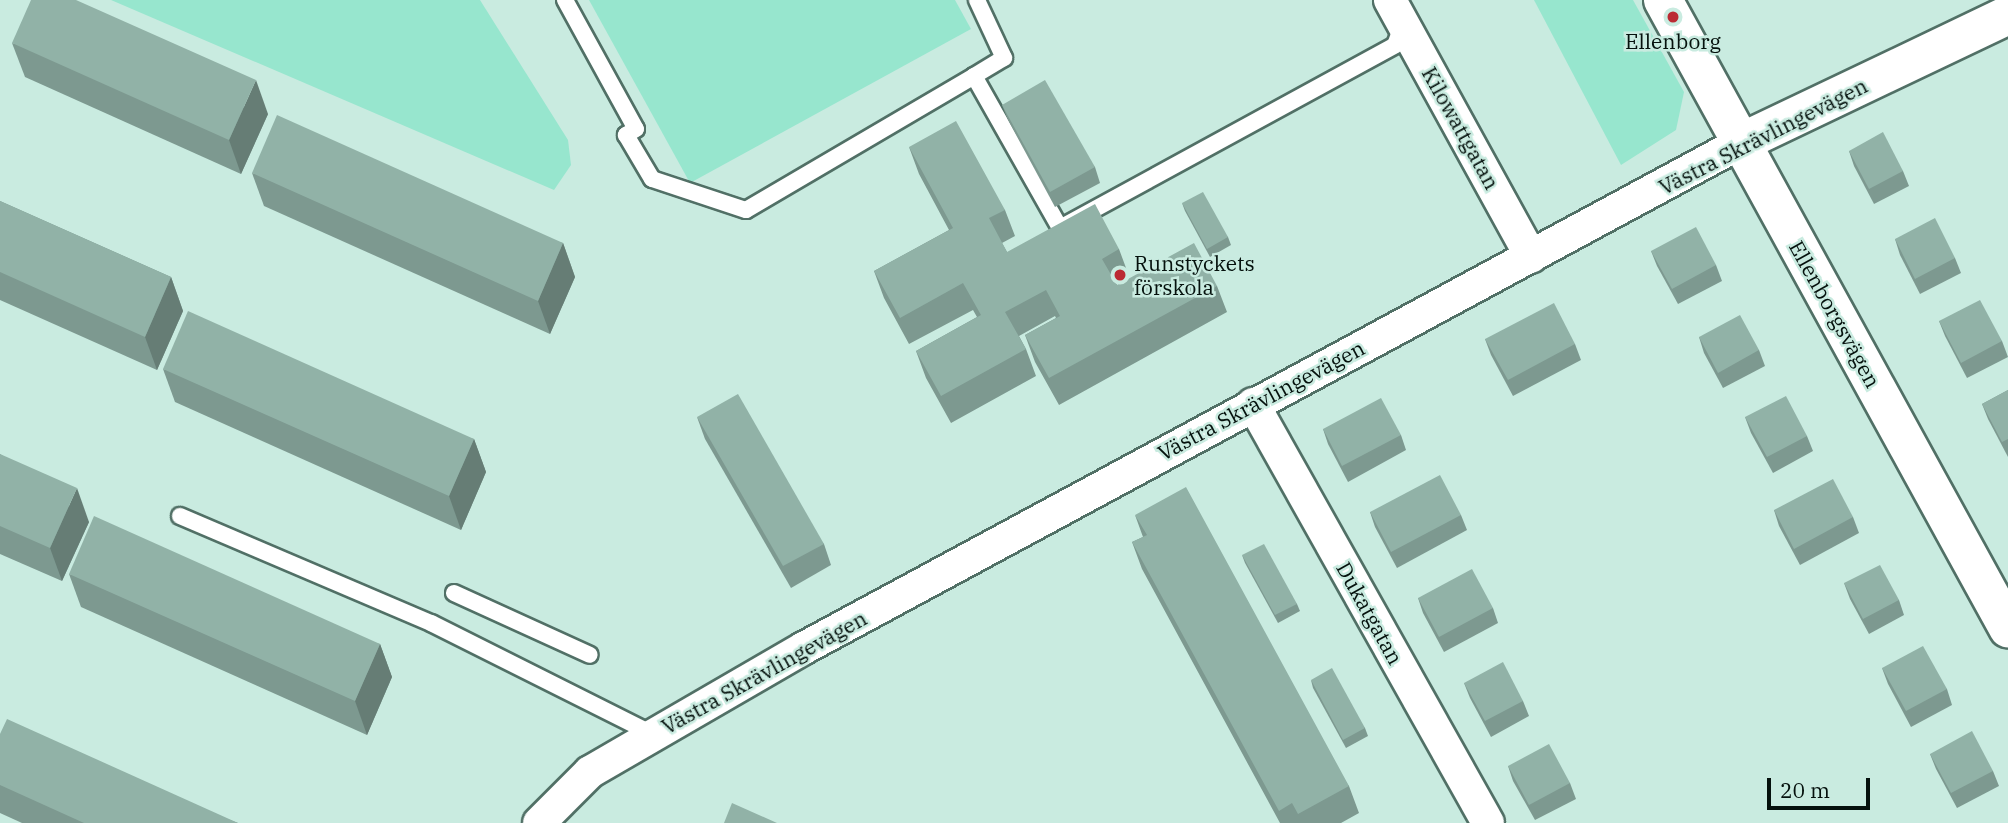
<!DOCTYPE html>
<meta charset="utf-8">
<style>
body{margin:0}
#map{position:relative;width:2008px;height:823px;overflow:hidden;background:#c9ebe0;font-family:"IBM Plex Serif",serif}
div>[style]{position:absolute}
[style*='--x']{left:calc(var(--x)*1px);top:calc(var(--y)*1px);width:calc(var(--w)*1px);rotate:calc(var(--a)*1deg)}
.green>*{inset:0;background:#97e6ce}
.roads{filter:drop-shadow(2px 0 #517066) drop-shadow(-2px 0 #517066) drop-shadow(0 2px #517066) drop-shadow(0 -2px #517066)}
.service>*{height:16px;margin:-8px;padding:0 8px;transform-origin:8px;border-radius:8px;background:#fff}
.minor>*{height:32px;margin:-16px;padding:0 16px;transform-origin:16px;border-radius:16px;background:#fff}
.tertiary>*{height:38px;margin:-19px;padding:0 19px;transform-origin:19px;border-radius:19px;background:#fff}
.wall>*{inset:0;background:#7d9990}
.shaded-wall>*{inset:0;background:#667d75}
.building>*{inset:0;background:#91b2a7}
.dots>*{width:19px;height:19px;translate:-50% -50%;box-sizing:border-box;border:4px solid #c9ebe0;border-radius:50%}
span{translate:-50% -50%;white-space:nowrap;text-align:center;line-height:1.15;-webkit-text-stroke:5px #c9ebe0;paint-order:stroke}
.poi-label{font-size:21px;color:#05110d}
.left{translate:0 -50%;text-align:left}
.street-label{font-size:21px;color:#05110d}
.scale{position:absolute;left:1767px;top:778px;width:103px;height:32px;box-sizing:border-box;border:4px solid #05110d;border-top:0;padding-left:9px;font-size:21px;line-height:24px;white-space:nowrap;color:#05110d;-webkit-text-stroke:5px #c9ebe0;paint-order:stroke}
</style>
<div id="map">
<div class="green">
<i style="clip-path:polygon(111px 0,480px 0,568px 140px,571px 165px,554px 190px)"></i>
<i style="clip-path:polygon(589px 0,955px 0,971px 29px,690px 183px)"></i>
<i style="clip-path:polygon(1534px 0,1633px 0,1684px 92px,1676px 130px,1621px 165px)"></i>
</div>
<div class="roads">
<div class="service">
<i style="--x:565;--y:0;--w:147;--a:61.2"></i>
<i style="--x:636;--y:129;--w:12;--a:149"></i>
<i style="--x:626;--y:135;--w:51;--a:59.4"></i>
<i style="--x:652;--y:179;--w:99;--a:18.3"></i>
<i style="--x:746;--y:210;--w:264;--a:-30.4"></i>
<i style="--x:974;--y:76;--w:175;--a:60.5"></i>
<i style="--x:1060;--y:228;--w:382;--a:-28.6"></i>
<i style="--x:1395;--y:45;--w:22;--a:-69"></i>
<i style="--x:974;--y:76;--w:35;--a:-31"></i>
<i style="--x:1004;--y:58;--w:64;--a:-115"></i>
<i style="--x:180;--y:516;--w:273;--a:23.1"></i>
<i style="--x:431;--y:623;--w:248;--a:26.6"></i>
<i style="--x:454;--y:593;--w:149;--a:24.5"></i>
</div>
<div class="minor">
<i style="--x:1390;--y:0;--w:293;--a:61.2"></i>
<i style="--x:1253;--y:404;--w:480;--a:60.7"></i>
<i style="--x:539;--y:823;--w:72;--a:-45"></i>
<i style="--x:590;--y:772;--w:247;--a:-30.1"></i>
<i style="--x:804;--y:648;--w:1066;--a:-28.34"></i>
</div>
<div class="tertiary">
<i style="--x:1663;--y:0;--w:717;--a:61.22"></i>
<i style="--x:1742;--y:142;--w:295;--a:-25.5"></i>
</div>
</div>
<div class="wall">
<i style="clip-path:polygon(12px 43px,268px 114px,241px 174px,25px 77px)"></i>
<i style="clip-path:polygon(1002px 105px,1095px 167px,1100px 183px,1055px 207px,1008px 120px)"></i>
<i style="clip-path:polygon(909px 147px,1005px 210px,1015px 236px,1002px 243px,1007px 252px,1119px 249px,1129px 276px,1116px 283px,1117px 285px,1217px 286px,1227px 312px,1059px 405px,1035px 362px,1025px 335px,1056px 318px,1055px 316px,1019px 336px,1026px 349px,1036px 376px,951px 423px,926px 378px,916px 351px,977px 317px,973px 310px,909px 344px,884px 298px,874px 271px,949px 230px,919px 174px)"></i>
<i style="clip-path:polygon(1849px 151px,1903px 171px,1909px 186px,1874px 204px,1854px 166px)"></i>
<i style="clip-path:polygon(252px 173px,563px 243px,575px 277px,550px 334px,264px 206px)"></i>
<i style="clip-path:polygon(0 201px,171px 277px,183px 311px,157px 370px,0 300px)"></i>
<i style="clip-path:polygon(1182px 203px,1228px 237px,1231px 245px,1210px 257px,1185px 211px)"></i>
<i style="clip-path:polygon(1895px 239px,1955px 258px,1961px 273px,1920px 294px,1900px 255px)"></i>
<i style="clip-path:polygon(1651px 251px,1716px 265px,1722px 281px,1678px 304px,1657px 266px)"></i>
<i style="clip-path:polygon(1939px 321px,2002px 341px,2008px 357px,1967px 378px,1945px 336px)"></i>
<i style="clip-path:polygon(1699px 337px,1759px 350px,1765px 366px,1723px 388px,1704px 353px)"></i>
<i style="clip-path:polygon(1485px 339px,1575px 344px,1581px 360px,1513px 396px,1491px 355px)"></i>
<i style="clip-path:polygon(163px 369px,474px 439px,486px 472px,461px 530px,175px 402px)"></i>
<i style="clip-path:polygon(2008px 390px,2008px 457px,1988px 419px,1982px 404px)"></i>
<i style="clip-path:polygon(697px 417px,824px 544px,831px 565px,791px 588px,705px 439px)"></i>
<i style="clip-path:polygon(1745px 417px,1807px 436px,1813px 451px,1773px 473px,1751px 433px)"></i>
<i style="clip-path:polygon(1323px 429px,1401px 435px,1406px 450px,1348px 482px,1328px 444px)"></i>
<i style="clip-path:polygon(0 454px,89px 522px,62px 581px,0 554px)"></i>
<i style="clip-path:polygon(1774px 510px,1853px 517px,1859px 533px,1800px 565px,1779px 526px)"></i>
<i style="clip-path:polygon(1370px 512px,1461px 515px,1467px 530px,1397px 568px,1375px 527px)"></i>
<i style="clip-path:polygon(1135px 515px,1349px 786px,1359px 813px,1341px 823px,1280px 823px,1142px 569px,1132px 542px,1143px 537px)"></i>
<i style="clip-path:polygon(1242px 555px,1297px 604px,1300px 611px,1278px 623px,1245px 563px)"></i>
<i style="clip-path:polygon(69px 574px,380px 644px,392px 677px,367px 735px,81px 607px)"></i>
<i style="clip-path:polygon(1844px 583px,1899px 600px,1904px 615px,1869px 634px,1850px 599px)"></i>
<i style="clip-path:polygon(1418px 598px,1493px 608px,1498px 623px,1444px 652px,1423px 613px)"></i>
<i style="clip-path:polygon(1882px 668px,1947px 689px,1952px 705px,1911px 727px,1888px 684px)"></i>
<i style="clip-path:polygon(1311px 680px,1365px 728px,1368px 736px,1346px 748px,1313px 688px)"></i>
<i style="clip-path:polygon(1464px 683px,1523px 701px,1529px 716px,1491px 737px,1470px 698px)"></i>
<i style="clip-path:polygon(0 734px,238px 823px,22px 823px,0 813px)"></i>
<i style="clip-path:polygon(1930px 754px,1993px 771px,1999px 786px,1957px 808px,1936px 769px)"></i>
<i style="clip-path:polygon(1508px 766px,1570px 783px,1576px 799px,1535px 820px,1513px 781px)"></i>
</div>
<div class="shaded-wall">
<i style="clip-path:polygon(256px 80px,268px 114px,241px 174px,229px 140px)"></i>
<i style="clip-path:polygon(563px 243px,575px 277px,550px 334px,538px 301px)"></i>
<i style="clip-path:polygon(171px 277px,183px 311px,157px 370px,145px 337px)"></i>
<i style="clip-path:polygon(474px 439px,486px 472px,461px 530px,449px 496px)"></i>
<i style="clip-path:polygon(77px 488px,89px 522px,62px 581px,50px 548px)"></i>
<i style="clip-path:polygon(380px 644px,392px 677px,367px 735px,355px 701px)"></i>
</div>
<div class="building">
<i style="clip-path:polygon(31px 0,76px 0,256px 80px,229px 140px,12px 43px)"></i>
<i style="clip-path:polygon(1045px 80px,1095px 167px,1050px 192px,1002px 105px)"></i>
<i style="clip-path:polygon(277px 115px,563px 243px,538px 301px,252px 173px)"></i>
<i style="clip-path:polygon(956px 121px,1005px 210px,989px 218px,1007px 252px,1095px 204px,1119px 249px,1102px 259px,1117px 285px,1194px 243px,1217px 286px,1049px 378px,1025px 335px,1060px 316px,1046px 290px,1005px 312px,1026px 349px,941px 396px,916px 351px,981px 315px,963px 283px,900px 318px,874px 271px,953px 228px,909px 147px)"></i>
<i style="clip-path:polygon(1883px 132px,1903px 171px,1869px 189px,1849px 151px)"></i>
<i style="clip-path:polygon(1203px 192px,1228px 237px,1207px 249px,1182px 203px)"></i>
<i style="clip-path:polygon(0 201px,171px 277px,145px 337px,0 272px)"></i>
<i style="clip-path:polygon(1935px 218px,1955px 258px,1915px 279px,1895px 239px)"></i>
<i style="clip-path:polygon(1696px 227px,1716px 265px,1672px 289px,1651px 251px)"></i>
<i style="clip-path:polygon(1980px 300px,2002px 341px,1961px 363px,1939px 321px)"></i>
<i style="clip-path:polygon(1554px 303px,1575px 344px,1508px 380px,1485px 339px)"></i>
<i style="clip-path:polygon(188px 311px,474px 439px,449px 496px,163px 369px)"></i>
<i style="clip-path:polygon(1740px 315px,1759px 350px,1718px 373px,1699px 337px)"></i>
<i style="clip-path:polygon(2008px 390px,2008px 439px,2002px 442px,1982px 404px)"></i>
<i style="clip-path:polygon(738px 394px,824px 544px,783px 566px,697px 417px)"></i>
<i style="clip-path:polygon(1786px 396px,1807px 436px,1767px 457px,1745px 417px)"></i>
<i style="clip-path:polygon(1381px 398px,1401px 435px,1342px 466px,1323px 429px)"></i>
<i style="clip-path:polygon(0 454px,77px 488px,50px 548px,0 526px)"></i>
<i style="clip-path:polygon(1440px 475px,1461px 515px,1391px 552px,1370px 512px)"></i>
<i style="clip-path:polygon(1833px 479px,1853px 517px,1794px 549px,1774px 510px)"></i>
<i style="clip-path:polygon(1186px 487px,1349px 786px,1298px 814px,1292px 803px,1279px 811px,1132px 542px,1147px 535px,1135px 515px)"></i>
<i style="clip-path:polygon(94px 516px,380px 644px,355px 701px,69px 574px)"></i>
<i style="clip-path:polygon(1264px 544px,1297px 604px,1275px 615px,1242px 555px)"></i>
<i style="clip-path:polygon(1880px 565px,1899px 600px,1863px 619px,1844px 583px)"></i>
<i style="clip-path:polygon(1472px 569px,1493px 608px,1439px 637px,1418px 598px)"></i>
<i style="clip-path:polygon(1923px 646px,1947px 689px,1906px 711px,1882px 668px)"></i>
<i style="clip-path:polygon(1503px 662px,1523px 701px,1485px 721px,1464px 683px)"></i>
<i style="clip-path:polygon(1332px 668px,1365px 728px,1343px 740px,1311px 680px)"></i>
<i style="clip-path:polygon(7px 719px,238px 823px,84px 823px,0 785px,0 734px)"></i>
<i style="clip-path:polygon(1972px 731px,1993px 771px,1951px 793px,1930px 754px)"></i>
<i style="clip-path:polygon(1549px 744px,1570px 783px,1529px 805px,1508px 766px)"></i>
<i style="clip-path:polygon(732px 803px,777px 823px,724px 823px)"></i>
</div>
<div class="dots">
<i style="left:1673px;top:17px;background:#bb2a33"></i>
<i style="left:1120px;top:275px;background:#bb2a33"></i>
</div>
<div class="poi-label">
<span style="left:1673px;top:41px">Ellenborg</span>
<span class="left" style="left:1134px;top:275px">Runstyckets<br>förskola</span>
</div>
<div class="street-label">
<span style="left:1461px;top:128px;rotate:61deg">Kilowattgatan</span>
<span style="left:1763px;top:136px;rotate:-27deg">Västra Skrävlingevägen</span>
<span style="left:1835px;top:314px;rotate:61deg">Ellenborgsvägen</span>
<span style="left:1261px;top:400px;rotate:-28deg">Västra Skrävlingevägen</span>
<span style="left:1370px;top:613px;rotate:61deg">Dukatgatan</span>
<span style="left:764px;top:672px;rotate:-29deg">Västra Skrävlingevägen</span>
</div>
<div class="scale">20 m</div>
</div>
